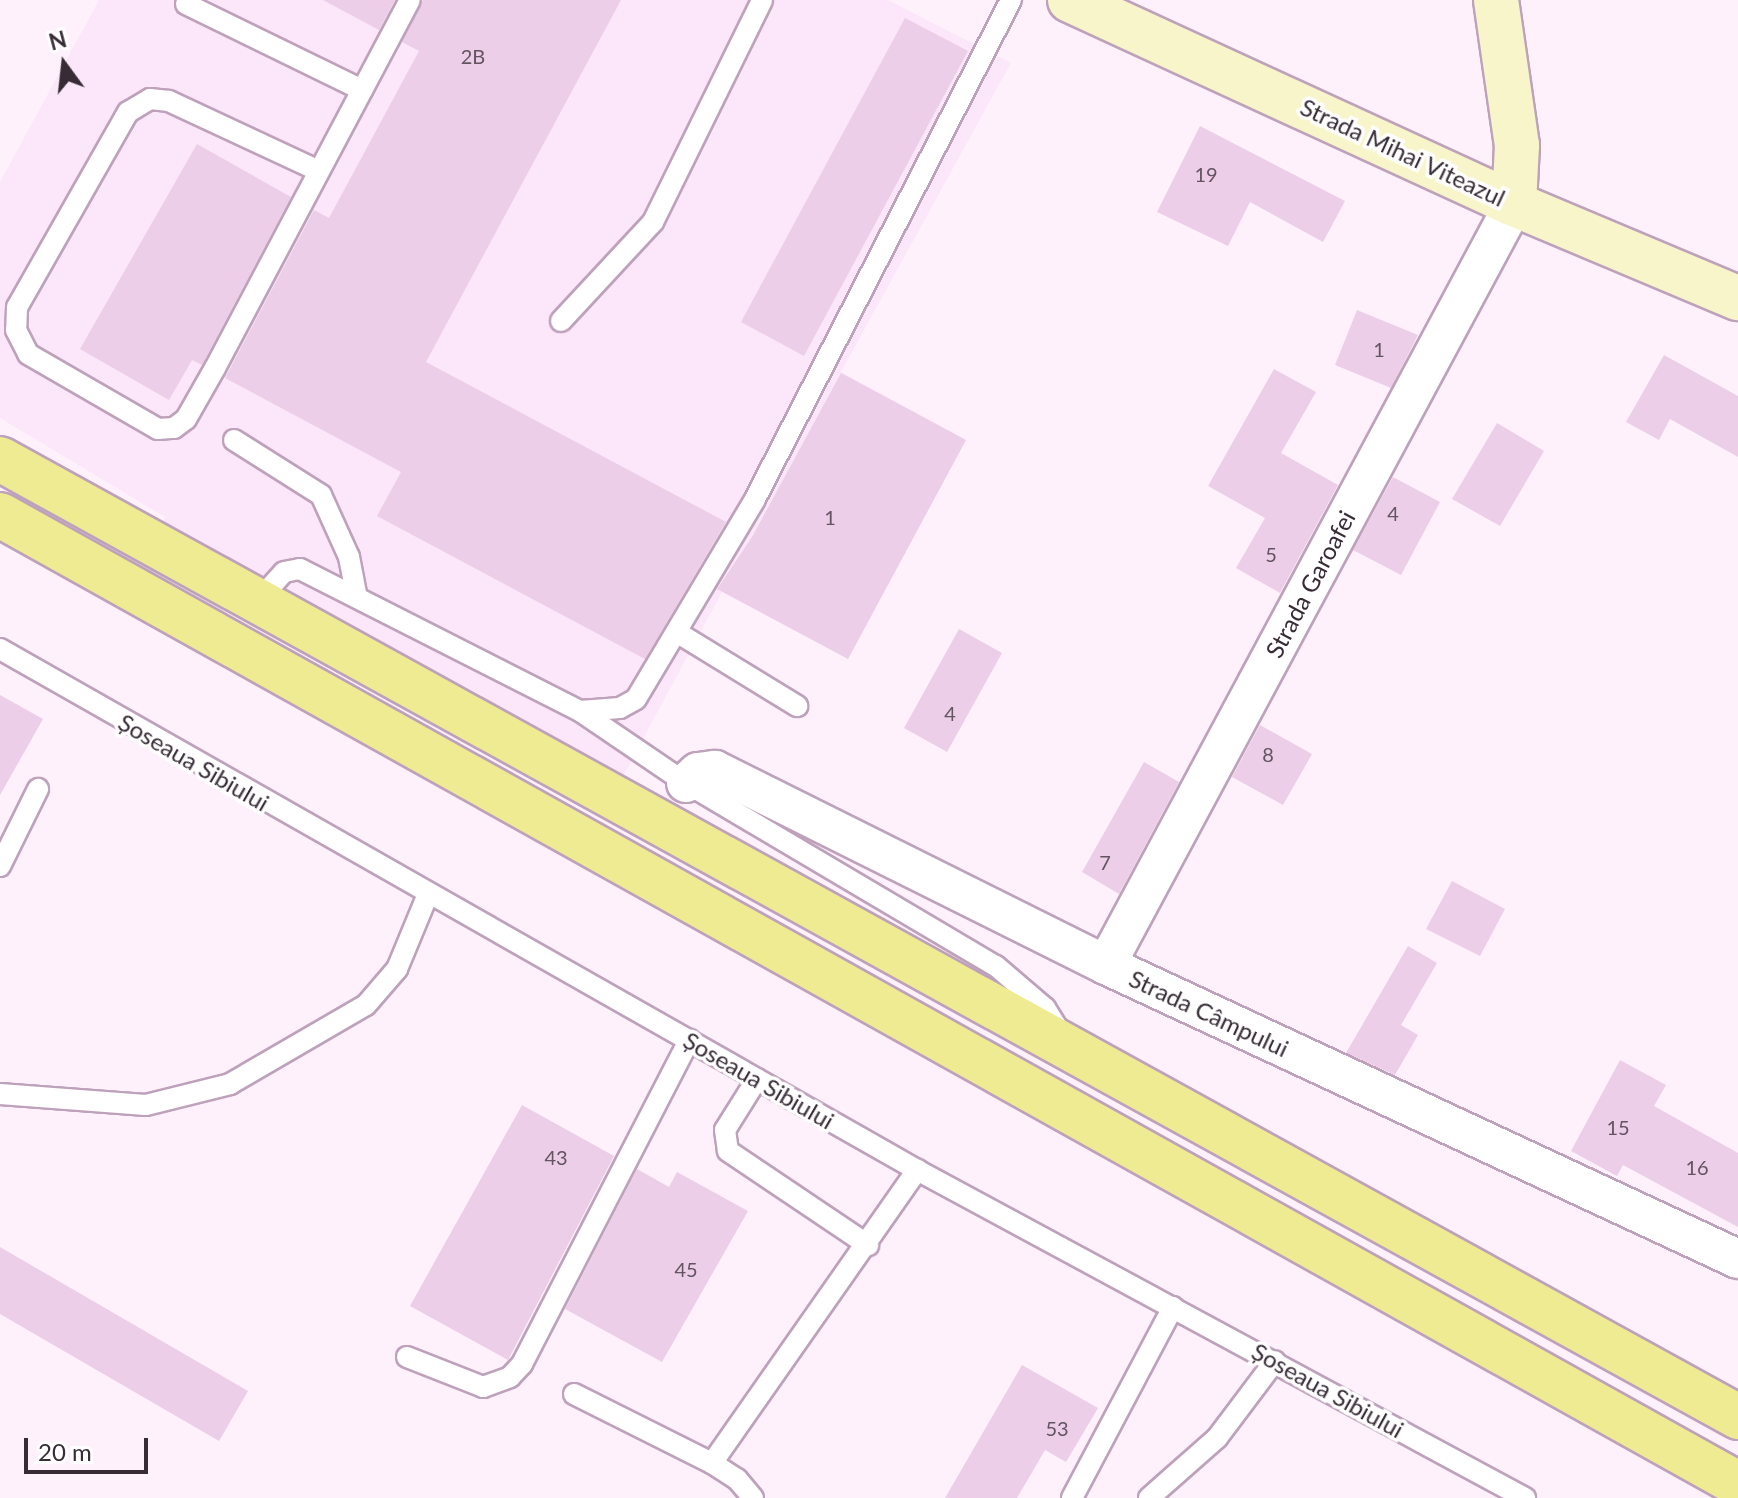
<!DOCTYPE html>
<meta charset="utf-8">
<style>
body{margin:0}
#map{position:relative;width:1738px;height:1498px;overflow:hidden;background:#fef1fc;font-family:Lato,sans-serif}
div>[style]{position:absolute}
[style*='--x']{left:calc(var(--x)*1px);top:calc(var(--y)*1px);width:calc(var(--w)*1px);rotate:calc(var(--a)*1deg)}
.built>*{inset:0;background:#fce6f9}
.building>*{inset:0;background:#eccee8}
.roads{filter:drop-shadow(2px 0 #bea1ba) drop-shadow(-2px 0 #bea1ba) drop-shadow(0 2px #bea1ba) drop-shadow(0 -2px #bea1ba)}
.lane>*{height:20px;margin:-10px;padding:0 10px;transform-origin:10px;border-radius:10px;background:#fff}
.street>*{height:38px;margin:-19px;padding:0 19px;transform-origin:19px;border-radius:19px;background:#fff}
.secondary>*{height:44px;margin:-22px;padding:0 22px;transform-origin:22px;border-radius:22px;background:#f7f5c9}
.primary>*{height:44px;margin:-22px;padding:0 22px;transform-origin:22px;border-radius:22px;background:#efeb93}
span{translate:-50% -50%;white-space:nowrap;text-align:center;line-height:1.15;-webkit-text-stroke:7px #fff;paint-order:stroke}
.number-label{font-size:20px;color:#645462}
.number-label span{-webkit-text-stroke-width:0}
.street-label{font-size:24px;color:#372c36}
.north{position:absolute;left:24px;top:24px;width:80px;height:80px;-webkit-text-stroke:6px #fff;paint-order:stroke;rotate:345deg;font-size:22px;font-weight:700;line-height:32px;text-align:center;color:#372c36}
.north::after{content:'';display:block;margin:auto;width:28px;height:36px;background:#372c36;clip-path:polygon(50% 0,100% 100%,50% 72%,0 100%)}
.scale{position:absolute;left:24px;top:1438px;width:124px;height:36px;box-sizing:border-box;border:4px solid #372c36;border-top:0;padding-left:10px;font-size:24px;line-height:28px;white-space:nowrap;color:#372c36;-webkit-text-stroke:6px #fff;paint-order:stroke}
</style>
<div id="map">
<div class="built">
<i style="clip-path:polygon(99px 0,888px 0,1011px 63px,841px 372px,966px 440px,848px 659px,722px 592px,620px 782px,159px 529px,165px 517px,0 418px,0 182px)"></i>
</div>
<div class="building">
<i style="clip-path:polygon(323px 0,395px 0,379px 30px)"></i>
<i style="clip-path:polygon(423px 0,621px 0,426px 362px,726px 522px,645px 659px,377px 516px,401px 472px,225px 378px,314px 210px,329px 218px,419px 51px,402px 42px)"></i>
<i style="clip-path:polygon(905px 18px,968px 51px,804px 356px,741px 322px)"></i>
<i style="clip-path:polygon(1200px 126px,1345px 201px,1323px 242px,1250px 202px,1228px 246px,1157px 212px)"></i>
<i style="clip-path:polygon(197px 144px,291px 197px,202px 365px,192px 360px,169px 400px,80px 349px)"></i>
<i style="clip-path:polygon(1357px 310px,1418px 335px,1391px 388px,1335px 365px)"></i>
<i style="clip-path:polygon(1664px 355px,1738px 396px,1738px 457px,1670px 419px,1659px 440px,1626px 422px)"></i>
<i style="clip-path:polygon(1274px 369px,1316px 392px,1281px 453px,1338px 485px,1280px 593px,1236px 568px,1265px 518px,1208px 486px)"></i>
<i style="clip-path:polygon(841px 373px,966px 440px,848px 659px,717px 589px,752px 537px)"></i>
<i style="clip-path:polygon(1497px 423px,1544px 451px,1500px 526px,1452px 499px)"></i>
<i style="clip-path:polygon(1393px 477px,1440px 502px,1401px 575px,1353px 550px)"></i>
<i style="clip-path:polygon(959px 629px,1002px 653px,947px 752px,904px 728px)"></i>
<i style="clip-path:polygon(0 695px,43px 719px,0 795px)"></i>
<i style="clip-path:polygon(1260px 725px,1312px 754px,1283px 805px,1232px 777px)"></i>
<i style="clip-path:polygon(1144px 762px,1179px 782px,1119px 894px,1082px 872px)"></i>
<i style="clip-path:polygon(1452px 881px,1505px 909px,1480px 956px,1426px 929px)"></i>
<i style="clip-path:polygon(1408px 946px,1437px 963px,1401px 1025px,1418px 1035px,1395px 1075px,1346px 1053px)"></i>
<i style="clip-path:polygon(1620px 1060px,1666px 1085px,1654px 1106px,1738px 1153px,1738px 1227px,1623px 1165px,1617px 1176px,1571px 1151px)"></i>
<i style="clip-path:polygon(522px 1105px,614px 1156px,508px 1360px,410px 1306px)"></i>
<i style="clip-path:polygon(637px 1169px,669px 1187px,677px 1172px,748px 1211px,662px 1362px,565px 1309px)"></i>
<i style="clip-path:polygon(0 1247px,248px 1391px,219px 1441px,0 1314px)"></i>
<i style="clip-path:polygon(1022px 1365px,1098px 1408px,1066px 1462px,1045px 1450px,1017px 1498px,945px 1498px)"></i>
</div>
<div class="roads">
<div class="lane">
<i style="--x:186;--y:4;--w:196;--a:26"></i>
<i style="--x:319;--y:171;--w:166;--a:-155"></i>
<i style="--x:169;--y:101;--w:19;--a:-174"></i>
<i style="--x:150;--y:99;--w:26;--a:149"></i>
<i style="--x:128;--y:112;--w:224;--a:119.6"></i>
<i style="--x:17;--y:307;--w:23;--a:92"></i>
<i style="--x:16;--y:330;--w:27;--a:63"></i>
<i style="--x:28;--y:354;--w:150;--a:30"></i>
<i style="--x:158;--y:429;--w:16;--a:-4"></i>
<i style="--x:174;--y:428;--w:15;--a:-37"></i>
<i style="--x:186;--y:419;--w:59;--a:-60.4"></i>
<i style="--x:215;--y:368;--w:416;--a:-62.1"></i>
<i style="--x:561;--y:321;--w:135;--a:-47.1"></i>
<i style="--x:653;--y:222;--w:247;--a:-63.8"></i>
<i style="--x:234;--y:440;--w:103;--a:32.3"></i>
<i style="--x:321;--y:495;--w:68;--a:65.7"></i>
<i style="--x:349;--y:557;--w:38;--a:79"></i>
<i style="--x:255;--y:604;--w:43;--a:-47.8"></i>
<i style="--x:284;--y:572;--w:16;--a:-11"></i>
<i style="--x:300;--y:569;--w:314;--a:26.9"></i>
<i style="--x:580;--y:711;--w:40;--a:-4.3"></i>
<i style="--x:620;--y:708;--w:18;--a:-29"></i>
<i style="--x:636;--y:699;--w:233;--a:-59.2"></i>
<i style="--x:755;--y:499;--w:561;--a:-62.84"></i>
<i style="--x:678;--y:633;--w:140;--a:31.5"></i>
<i style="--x:0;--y:649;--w:1055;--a:29.6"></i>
<i style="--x:917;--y:1170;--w:691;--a:28.35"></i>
<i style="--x:580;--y:711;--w:128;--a:34.2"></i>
<i style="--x:686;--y:783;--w:360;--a:30.6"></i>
<i style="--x:996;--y:966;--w:65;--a:40.6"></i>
<i style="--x:1045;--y:1008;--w:31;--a:58"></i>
<i style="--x:0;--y:866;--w:86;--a:-63.7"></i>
<i style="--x:757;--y:1079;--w:60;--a:122.1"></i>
<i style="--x:725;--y:1130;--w:21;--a:82"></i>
<i style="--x:728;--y:1151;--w:169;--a:33.9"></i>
<i style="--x:0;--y:1094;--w:146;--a:4.3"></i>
<i style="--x:146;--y:1105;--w:87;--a:-14"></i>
<i style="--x:230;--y:1084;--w:157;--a:-30.2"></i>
<i style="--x:366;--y:1005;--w:48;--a:-49.3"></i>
<i style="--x:397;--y:969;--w:81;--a:-67.5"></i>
<i style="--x:407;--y:1357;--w:82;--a:21.5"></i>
<i style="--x:483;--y:1387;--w:29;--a:-20"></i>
<i style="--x:510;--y:1377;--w:18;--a:-47"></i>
<i style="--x:522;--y:1364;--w:365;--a:-62.7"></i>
<i style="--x:574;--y:1394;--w:154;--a:26.6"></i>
<i style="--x:712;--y:1463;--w:30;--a:33"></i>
<i style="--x:737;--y:1479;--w:25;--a:50"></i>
<i style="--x:712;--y:1463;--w:358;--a:-55"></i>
<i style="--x:1072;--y:1498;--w:216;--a:-62.1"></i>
<i style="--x:1149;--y:1498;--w:91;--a:-41.4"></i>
<i style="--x:1217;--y:1438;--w:96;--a:-53"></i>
</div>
<div class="street">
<i style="--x:686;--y:783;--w:16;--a:-43"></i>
<i style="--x:698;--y:772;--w:17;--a:-7"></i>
<i style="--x:715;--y:770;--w:437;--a:26.5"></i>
<i style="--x:1106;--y:965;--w:697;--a:24.95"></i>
<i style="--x:1106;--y:965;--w:863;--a:-61.8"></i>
</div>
<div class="secondary">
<i style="--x:1070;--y:0;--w:489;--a:24.7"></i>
<i style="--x:1514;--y:204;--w:243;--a:22.8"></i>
<i style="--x:1496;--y:0;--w:147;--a:81.8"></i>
<i style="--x:1517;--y:145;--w:59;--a:92.9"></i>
</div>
<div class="primary">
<i style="--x:0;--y:459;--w:1985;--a:28.86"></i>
<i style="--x:0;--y:515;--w:1990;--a:29.14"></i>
</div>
</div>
<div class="number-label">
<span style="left:473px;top:56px">2B</span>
<span style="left:1206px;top:174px">19</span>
<span style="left:1379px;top:349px">1</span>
<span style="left:1393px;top:513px">4</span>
<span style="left:830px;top:517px">1</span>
<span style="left:1271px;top:554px">5</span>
<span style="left:950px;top:713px">4</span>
<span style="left:1268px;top:754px">8</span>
<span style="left:1105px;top:862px">7</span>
<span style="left:1618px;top:1127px">15</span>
<span style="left:556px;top:1157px">43</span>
<span style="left:1697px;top:1167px">16</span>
<span style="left:686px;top:1269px">45</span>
<span style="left:1057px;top:1428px">53</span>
</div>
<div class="street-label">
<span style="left:1403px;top:152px;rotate:25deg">Strada Mihai Viteazul</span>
<span style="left:1310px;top:584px;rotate:-62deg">Strada Garoafei</span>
<span style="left:194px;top:762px;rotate:30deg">Șoseaua Sibiului</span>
<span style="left:1209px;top:1013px;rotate:25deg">Strada Câmpului</span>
<span style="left:759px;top:1080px;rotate:30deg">Șoseaua Sibiului</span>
<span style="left:1328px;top:1390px;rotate:29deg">Șoseaua Sibiului</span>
</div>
<div class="north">N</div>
<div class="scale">20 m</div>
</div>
